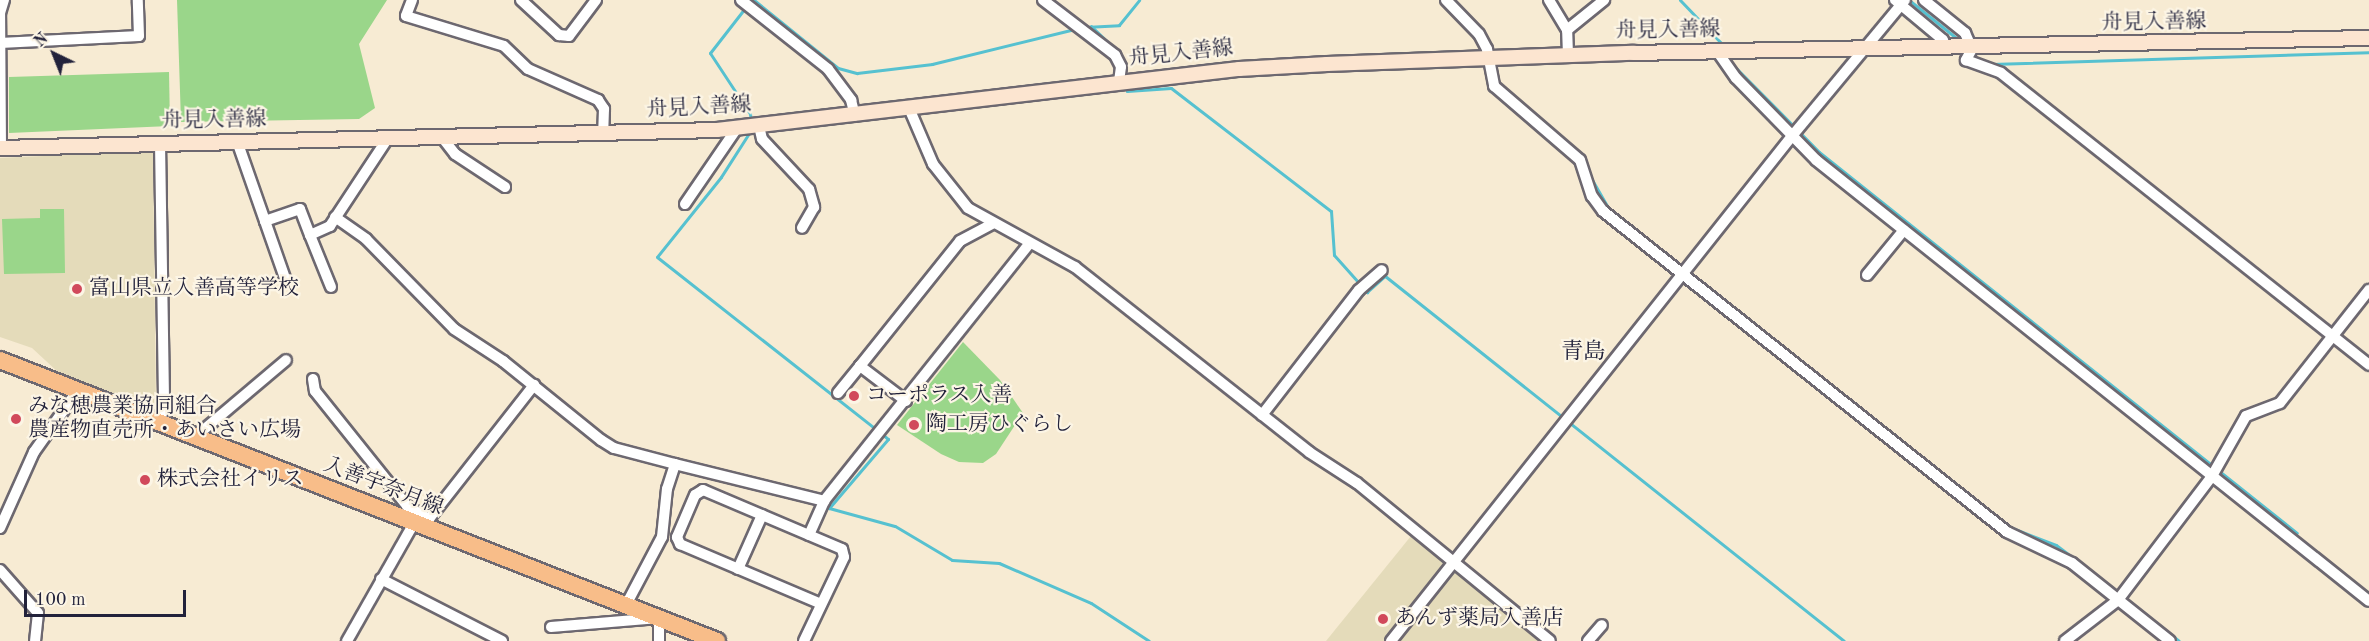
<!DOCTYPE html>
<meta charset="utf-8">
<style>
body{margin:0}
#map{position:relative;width:2369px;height:641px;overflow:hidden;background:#f7ebd3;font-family:"Old Standard TT","Noto Serif JP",serif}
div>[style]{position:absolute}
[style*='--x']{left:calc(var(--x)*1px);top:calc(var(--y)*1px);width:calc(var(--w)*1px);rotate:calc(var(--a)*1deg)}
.built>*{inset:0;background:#e4dbba}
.green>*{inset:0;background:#9ad68a}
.stream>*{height:3px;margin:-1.5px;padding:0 1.5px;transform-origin:1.5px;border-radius:1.5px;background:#56c1d0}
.roads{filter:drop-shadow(2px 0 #6d6870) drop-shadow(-2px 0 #6d6870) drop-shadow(0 2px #6d6870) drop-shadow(0 -2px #6d6870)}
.minor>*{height:10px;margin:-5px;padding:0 5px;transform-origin:5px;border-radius:5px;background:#fff}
.secondary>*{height:14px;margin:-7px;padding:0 7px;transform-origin:7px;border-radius:7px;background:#fce5d0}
.primary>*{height:16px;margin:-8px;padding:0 8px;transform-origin:8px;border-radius:8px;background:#f8bd89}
.dots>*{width:16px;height:16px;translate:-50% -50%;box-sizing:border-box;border:3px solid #fcf5e5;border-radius:50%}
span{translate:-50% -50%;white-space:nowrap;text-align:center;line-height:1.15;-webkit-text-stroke:4.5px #fcf5e5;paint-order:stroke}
.street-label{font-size:21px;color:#22223b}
.poi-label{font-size:21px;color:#22223b}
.left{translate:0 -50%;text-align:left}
.neighbourhood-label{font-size:22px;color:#22223b}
.north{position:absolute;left:24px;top:24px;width:60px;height:60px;-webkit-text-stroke:4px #fcf5e5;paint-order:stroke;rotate:317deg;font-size:16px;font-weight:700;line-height:24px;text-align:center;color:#22223b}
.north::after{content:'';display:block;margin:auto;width:21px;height:27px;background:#22223b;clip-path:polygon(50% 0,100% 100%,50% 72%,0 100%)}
.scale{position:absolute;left:24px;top:590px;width:162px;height:27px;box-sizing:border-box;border:3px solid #22223b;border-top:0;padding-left:8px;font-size:18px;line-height:21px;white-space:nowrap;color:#22223b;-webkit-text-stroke:4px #fcf5e5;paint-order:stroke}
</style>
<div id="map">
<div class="built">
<i style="clip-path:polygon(153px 151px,156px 411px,59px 373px,32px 348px,0 337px,0 158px)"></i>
<i style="clip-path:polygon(1411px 536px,1541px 641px,1326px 641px)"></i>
</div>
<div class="green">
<i style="clip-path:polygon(177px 0,387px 0,359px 44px,375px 108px,359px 119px,181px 122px)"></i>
<i style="clip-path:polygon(169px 72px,170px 126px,9px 133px,9px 77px)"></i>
<i style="clip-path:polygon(40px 209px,64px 209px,65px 273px,4px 274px,2px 219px,40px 218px)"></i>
<i style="clip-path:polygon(963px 342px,1000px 380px,1023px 413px,996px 454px,983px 463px,959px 462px,941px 454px,897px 425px)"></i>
</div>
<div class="stream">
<i style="--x:754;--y:0;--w:108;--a:39"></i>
<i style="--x:838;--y:68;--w:20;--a:15"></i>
<i style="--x:857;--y:73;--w:76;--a:-6.8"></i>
<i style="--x:932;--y:64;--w:147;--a:-13.8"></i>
<i style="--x:1454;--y:0;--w:38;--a:47"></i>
<i style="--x:1680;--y:0;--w:64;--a:46.3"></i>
<i style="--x:1909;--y:0;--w:65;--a:38.8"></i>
<i style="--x:745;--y:8;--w:57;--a:127.9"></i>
<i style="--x:710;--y:53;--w:73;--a:56.7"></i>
<i style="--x:750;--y:114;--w:7;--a:82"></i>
<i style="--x:1091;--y:26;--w:33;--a:44"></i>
<i style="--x:1085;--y:27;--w:34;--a:-3"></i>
<i style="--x:1119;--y:25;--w:32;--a:-51"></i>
<i style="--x:1484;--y:33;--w:23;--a:65"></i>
<i style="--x:1991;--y:64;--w:378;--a:-1.8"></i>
<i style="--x:1733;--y:65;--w:122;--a:45.3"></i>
<i style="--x:1819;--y:152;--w:611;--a:38.56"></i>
<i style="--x:1127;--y:86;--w:5;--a:90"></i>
<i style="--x:1127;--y:91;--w:44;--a:-3.9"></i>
<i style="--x:1171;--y:88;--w:202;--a:37.6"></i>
<i style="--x:1331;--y:211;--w:44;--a:86.1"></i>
<i style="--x:1334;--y:255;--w:50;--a:48.3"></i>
<i style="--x:1367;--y:292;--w:24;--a:-42"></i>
<i style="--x:1385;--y:276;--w:586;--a:38.49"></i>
<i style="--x:1548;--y:126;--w:44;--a:41.3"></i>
<i style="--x:751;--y:130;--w:56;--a:122.6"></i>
<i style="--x:721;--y:177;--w:102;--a:128.7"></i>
<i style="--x:657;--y:257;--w:280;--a:38.2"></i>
<i style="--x:1591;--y:178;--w:38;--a:60"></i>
<i style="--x:1653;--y:244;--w:38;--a:39"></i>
<i style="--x:1728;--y:304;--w:362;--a:38.3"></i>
<i style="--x:2012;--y:528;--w:47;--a:21.1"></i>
<i style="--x:2056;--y:545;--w:25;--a:37"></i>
<i style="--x:882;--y:434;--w:8;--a:40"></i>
<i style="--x:888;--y:439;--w:91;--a:130.5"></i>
<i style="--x:829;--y:508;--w:68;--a:15.3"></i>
<i style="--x:895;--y:526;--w:66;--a:30.8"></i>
<i style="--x:952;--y:560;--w:47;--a:3.7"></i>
<i style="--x:999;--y:563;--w:100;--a:23.5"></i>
<i style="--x:1091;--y:603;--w:69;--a:33.2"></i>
<i style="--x:2108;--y:585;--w:14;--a:36"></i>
<i style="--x:2124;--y:597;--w:70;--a:38.7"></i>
</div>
<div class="roads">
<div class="minor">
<i style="--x:412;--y:0;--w:17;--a:111"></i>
<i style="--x:406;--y:16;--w:102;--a:17"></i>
<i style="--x:504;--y:46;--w:33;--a:44"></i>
<i style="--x:528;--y:69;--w:77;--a:23.9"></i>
<i style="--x:598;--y:100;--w:11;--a:56"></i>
<i style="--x:604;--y:109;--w:24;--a:92"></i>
<i style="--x:521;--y:0;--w:52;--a:42.6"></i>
<i style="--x:559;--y:35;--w:10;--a:6"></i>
<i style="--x:569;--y:36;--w:45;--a:-53.1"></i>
<i style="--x:741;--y:0;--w:111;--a:38.4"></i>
<i style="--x:828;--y:69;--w:39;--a:53"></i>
<i style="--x:851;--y:100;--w:16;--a:76"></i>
<i style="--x:1043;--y:0;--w:91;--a:37.4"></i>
<i style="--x:1115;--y:55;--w:13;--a:63"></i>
<i style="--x:1121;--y:67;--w:15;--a:98"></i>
<i style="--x:1446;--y:0;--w:47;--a:45.9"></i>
<i style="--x:1479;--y:34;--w:17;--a:62"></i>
<i style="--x:1487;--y:49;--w:38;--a:79"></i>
<i style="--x:1494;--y:86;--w:113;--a:40.7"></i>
<i style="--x:1580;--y:160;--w:38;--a:72"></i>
<i style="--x:1592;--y:196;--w:19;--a:54"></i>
<i style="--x:1603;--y:211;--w:516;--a:38.47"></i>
<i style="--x:2007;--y:532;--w:72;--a:25.5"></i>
<i style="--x:2072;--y:563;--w:125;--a:38.5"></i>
<i style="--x:1549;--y:0;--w:35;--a:59"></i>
<i style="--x:1895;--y:0;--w:62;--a:39.8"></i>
<i style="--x:1943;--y:40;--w:9;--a:72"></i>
<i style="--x:1924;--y:0;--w:53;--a:38.8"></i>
<i style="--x:1965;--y:33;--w:17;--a:66"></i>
<i style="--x:1972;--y:49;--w:13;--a:119"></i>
<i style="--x:1966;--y:60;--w:37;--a:20"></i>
<i style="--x:2001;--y:73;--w:470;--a:38.4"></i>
<i style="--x:0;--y:43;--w:139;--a:-2.9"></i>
<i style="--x:139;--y:36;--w:36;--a:-92"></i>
<i style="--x:1717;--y:51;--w:33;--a:55"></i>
<i style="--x:1736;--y:78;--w:115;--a:45.7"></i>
<i style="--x:1816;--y:160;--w:707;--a:38.57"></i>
<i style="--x:1568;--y:55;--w:25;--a:-92"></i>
<i style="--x:1567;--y:30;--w:48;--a:-39"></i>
<i style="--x:909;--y:108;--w:61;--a:66.8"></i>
<i style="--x:933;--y:164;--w:56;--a:51.5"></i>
<i style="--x:968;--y:208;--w:122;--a:28.9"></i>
<i style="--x:1075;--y:267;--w:298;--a:38.3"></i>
<i style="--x:1309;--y:452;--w:57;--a:32.9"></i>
<i style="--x:1357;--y:483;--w:249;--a:39.3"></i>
<i style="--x:759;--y:126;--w:13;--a:77"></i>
<i style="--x:762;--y:139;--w:69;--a:46.8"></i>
<i style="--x:809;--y:189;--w:19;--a:74"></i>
<i style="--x:814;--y:207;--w:24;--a:120"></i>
<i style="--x:441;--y:136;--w:23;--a:52"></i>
<i style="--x:455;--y:154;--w:60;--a:33.4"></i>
<i style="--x:237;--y:141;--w:85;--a:70.7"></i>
<i style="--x:265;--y:221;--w:37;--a:-19"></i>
<i style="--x:300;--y:209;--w:28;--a:69"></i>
<i style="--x:310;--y:235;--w:22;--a:-24"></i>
<i style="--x:330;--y:226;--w:105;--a:-56.6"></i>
<i style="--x:160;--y:143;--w:261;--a:89.1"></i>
<i style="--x:164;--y:404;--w:19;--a:102"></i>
<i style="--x:1;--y:148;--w:135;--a:-90.4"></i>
<i style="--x:0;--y:13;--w:14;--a:-73"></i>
<i style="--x:685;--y:204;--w:92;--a:-55.6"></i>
<i style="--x:335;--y:217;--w:38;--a:35"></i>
<i style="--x:366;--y:239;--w:126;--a:45.6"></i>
<i style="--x:454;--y:329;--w:59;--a:33.1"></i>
<i style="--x:503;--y:361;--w:126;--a:38.9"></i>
<i style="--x:601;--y:440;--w:15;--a:32"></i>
<i style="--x:614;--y:448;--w:63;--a:14.7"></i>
<i style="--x:265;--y:221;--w:60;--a:70.7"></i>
<i style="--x:310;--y:235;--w:56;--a:68"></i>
<i style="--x:1867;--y:275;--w:58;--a:-50.6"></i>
<i style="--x:313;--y:379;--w:12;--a:81"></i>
<i style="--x:315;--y:391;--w:147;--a:51.3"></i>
<i style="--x:407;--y:506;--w:26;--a:31"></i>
<i style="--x:838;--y:393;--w:35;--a:-51"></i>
<i style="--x:906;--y:401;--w:58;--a:-142.7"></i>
<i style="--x:860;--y:366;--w:160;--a:-51.3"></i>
<i style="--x:960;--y:241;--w:36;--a:-28"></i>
<i style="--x:1262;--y:415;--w:158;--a:-52.2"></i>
<i style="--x:1359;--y:290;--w:30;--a:-41"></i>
<i style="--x:195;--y:437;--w:119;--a:-40.2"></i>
<i style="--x:425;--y:524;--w:177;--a:-51.9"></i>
<i style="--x:0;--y:528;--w:83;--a:-65.9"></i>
<i style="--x:34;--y:452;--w:76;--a:-54.6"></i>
<i style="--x:809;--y:535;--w:37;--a:-66"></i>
<i style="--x:738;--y:569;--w:59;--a:-66"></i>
<i style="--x:0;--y:570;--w:57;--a:48.5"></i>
<i style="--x:38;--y:613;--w:28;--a:96"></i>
<i style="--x:381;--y:579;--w:136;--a:27.1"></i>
<i style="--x:626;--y:605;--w:77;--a:-62.1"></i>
<i style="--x:662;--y:537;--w:48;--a:-84.1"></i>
<i style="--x:667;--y:489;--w:26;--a:-72"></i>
<i style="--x:675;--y:464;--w:154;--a:13.9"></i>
<i style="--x:824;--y:501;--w:329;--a:-51.4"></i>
<i style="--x:551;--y:627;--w:108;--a:-4.8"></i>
<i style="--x:659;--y:618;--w:23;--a:90"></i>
<i style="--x:347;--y:641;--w:136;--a:-60.4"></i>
<i style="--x:804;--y:641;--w:93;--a:-64.5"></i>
<i style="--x:844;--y:557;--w:8;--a:-104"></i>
<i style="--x:842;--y:549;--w:151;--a:-157"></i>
<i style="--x:703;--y:490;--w:9;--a:148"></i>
<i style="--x:695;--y:495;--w:46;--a:113.2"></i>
<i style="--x:677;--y:537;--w:8;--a:67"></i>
<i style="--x:680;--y:544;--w:151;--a:23"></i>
<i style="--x:1391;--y:641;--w:645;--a:-51.55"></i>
<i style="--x:1792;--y:136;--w:177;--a:-50.3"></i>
<i style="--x:1588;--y:641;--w:21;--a:-49"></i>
<i style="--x:2065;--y:641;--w:67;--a:-37.7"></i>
<i style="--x:2118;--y:600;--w:156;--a:-52.8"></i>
<i style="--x:2212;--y:476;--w:69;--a:-60.5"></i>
<i style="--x:2246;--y:416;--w:36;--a:-21"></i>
<i style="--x:2280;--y:403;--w:144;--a:-51.8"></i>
</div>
<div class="secondary">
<i style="--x:0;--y:148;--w:717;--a:-1.44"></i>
<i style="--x:717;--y:130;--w:526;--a:-6.67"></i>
<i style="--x:1239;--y:69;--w:88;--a:-3.3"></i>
<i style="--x:1327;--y:64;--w:306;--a:-2.1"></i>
<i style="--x:1633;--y:53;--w:736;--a:-1.17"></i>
</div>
<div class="primary">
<i style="--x:0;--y:360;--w:770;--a:21.4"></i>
</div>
</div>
<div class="dots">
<i style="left:77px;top:289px;background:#d1495b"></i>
<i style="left:854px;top:396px;background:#d1495b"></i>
<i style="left:16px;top:419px;background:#d1495b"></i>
<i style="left:914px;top:425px;background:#d1495b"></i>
<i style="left:145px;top:480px;background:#d1495b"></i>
<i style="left:1383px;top:619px;background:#d1495b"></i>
</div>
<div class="street-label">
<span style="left:2154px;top:23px;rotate:-1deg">舟見入善線</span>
<span style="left:1668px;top:31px;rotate:-1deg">舟見入善線</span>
<span style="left:1181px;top:54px;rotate:-6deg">舟見入善線</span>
<span style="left:699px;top:108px;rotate:-3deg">舟見入善線</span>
<span style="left:214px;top:121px;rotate:-1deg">舟見入善線</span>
<span style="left:383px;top:487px;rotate:21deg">入善宇奈月線</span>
</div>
<div class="poi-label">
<span class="left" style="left:89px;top:289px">富山県立入善高等学校</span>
<span class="left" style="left:866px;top:396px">コーポラス入善</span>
<span class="left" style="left:28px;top:419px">みな穂農業協同組合<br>農産物直売所・あいさい広場</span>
<span class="left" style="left:926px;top:425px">陶工房ひぐらし</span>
<span class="left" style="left:157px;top:480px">株式会社イリス</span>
<span class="left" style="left:1395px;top:619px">あんず薬局入善店</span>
</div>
<div class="neighbourhood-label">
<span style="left:1583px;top:353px">青島</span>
</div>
<div class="north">N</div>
<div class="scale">100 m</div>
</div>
